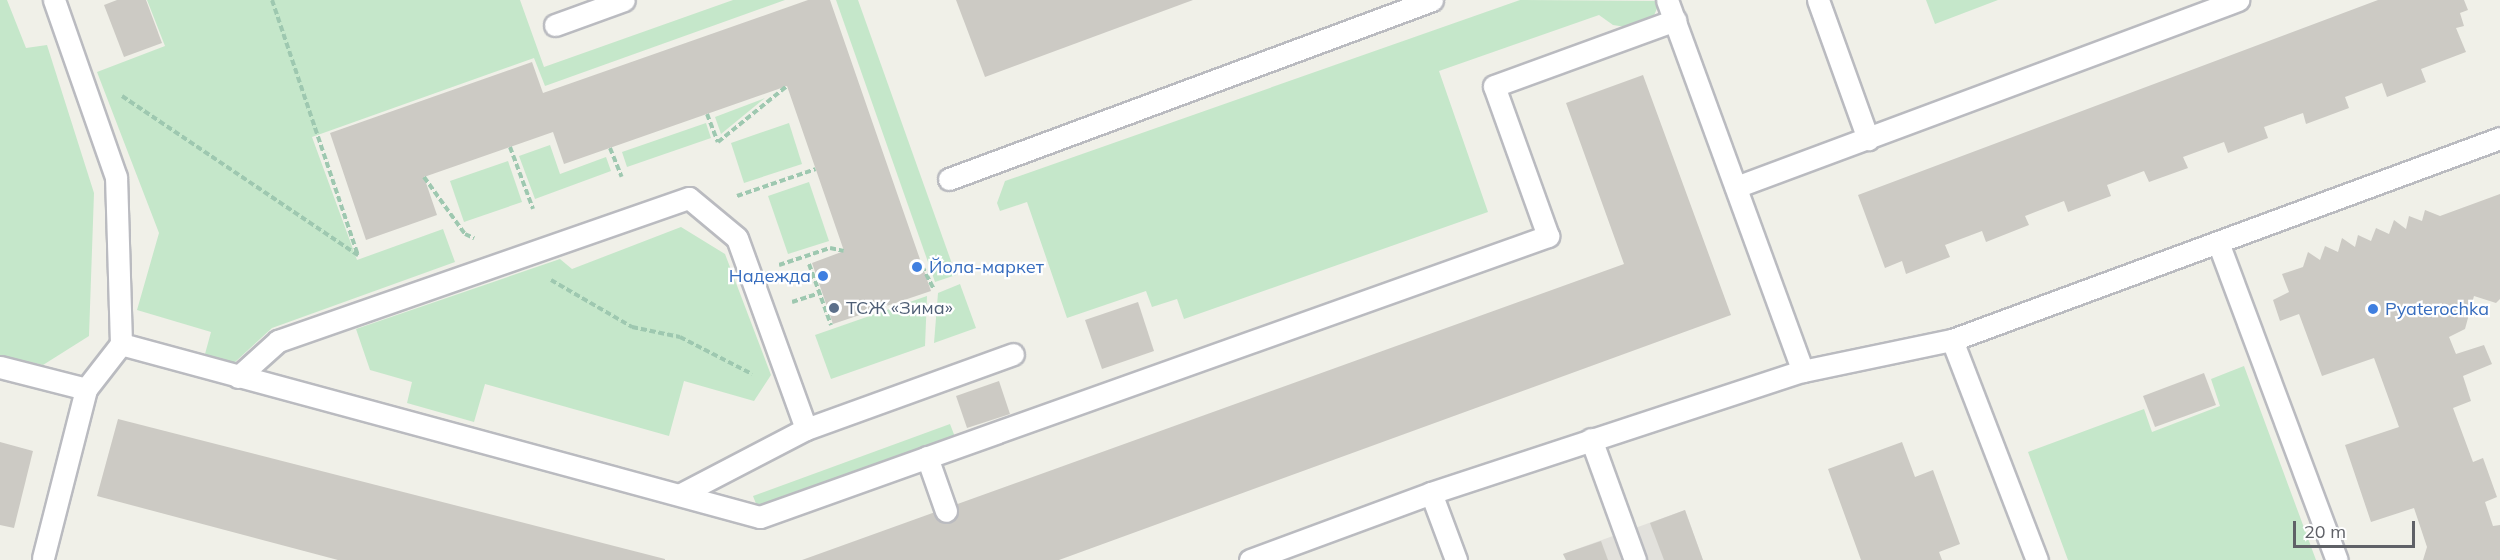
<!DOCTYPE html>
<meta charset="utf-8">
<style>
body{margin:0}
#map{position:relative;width:2500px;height:560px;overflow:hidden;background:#f0f0e8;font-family:Mulish,sans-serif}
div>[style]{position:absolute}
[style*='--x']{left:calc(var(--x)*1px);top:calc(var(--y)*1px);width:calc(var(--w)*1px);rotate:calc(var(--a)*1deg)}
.industrial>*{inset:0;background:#e2e1dc}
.green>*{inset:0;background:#c5e7ca}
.building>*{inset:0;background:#cccac4}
.path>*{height:4px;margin-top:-2px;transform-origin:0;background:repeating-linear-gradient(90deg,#9ec8b0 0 6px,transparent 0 9px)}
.roads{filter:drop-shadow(2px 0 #babbc0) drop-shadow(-2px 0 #babbc0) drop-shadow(0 2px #babbc0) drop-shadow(0 -2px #babbc0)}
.lane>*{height:21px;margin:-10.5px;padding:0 10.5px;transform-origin:10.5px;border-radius:10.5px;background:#fff}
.dots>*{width:16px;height:16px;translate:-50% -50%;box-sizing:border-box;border:3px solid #fff;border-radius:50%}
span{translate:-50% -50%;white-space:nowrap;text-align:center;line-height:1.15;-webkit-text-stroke:4.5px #fff;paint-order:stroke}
.shop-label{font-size:18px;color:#366cbe}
.left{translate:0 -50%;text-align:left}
.right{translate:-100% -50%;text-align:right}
.service-label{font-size:18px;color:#4e5e75}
.scale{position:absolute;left:2293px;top:521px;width:122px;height:27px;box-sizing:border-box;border:3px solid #5f6167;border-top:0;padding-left:8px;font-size:18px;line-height:21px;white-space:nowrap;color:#5f6167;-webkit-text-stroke:4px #fff;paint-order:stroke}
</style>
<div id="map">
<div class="industrial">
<i style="clip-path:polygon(1685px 510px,1703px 560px,1566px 560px,1563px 554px)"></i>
</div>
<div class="green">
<i style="clip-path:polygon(0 0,7px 0,26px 48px,47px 45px,94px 193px,89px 336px,43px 365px,0 355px)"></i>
<i style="clip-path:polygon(147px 0,520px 0,544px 67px,733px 0,785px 0,545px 86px,534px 58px,312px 137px,357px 260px,443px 229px,455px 262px,272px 328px,234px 363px,205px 354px,211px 332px,137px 310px,159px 233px,97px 72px,165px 46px)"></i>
<i style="clip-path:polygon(836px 0,858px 0,956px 275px,935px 282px)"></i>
<i style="clip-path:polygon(1520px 0,1660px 1px,1653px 18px,1632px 28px,1613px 25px,1599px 15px,1439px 71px,1488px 212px,1184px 319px,1177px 299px,1152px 307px,1146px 291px,1067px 318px,1027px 202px,1000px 211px,997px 203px,1005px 181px)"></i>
<i style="clip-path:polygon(1926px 0,1998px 0,1935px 24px)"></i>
<i style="clip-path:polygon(765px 98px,721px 134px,715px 117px)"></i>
<i style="clip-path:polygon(706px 123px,711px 138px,627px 167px,622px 152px)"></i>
<i style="clip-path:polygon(789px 123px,802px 164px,744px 183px,731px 143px)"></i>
<i style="clip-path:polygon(550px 145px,560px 174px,606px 157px,611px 171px,535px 199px,519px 156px)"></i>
<i style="clip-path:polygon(508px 161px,522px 202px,464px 222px,450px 181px)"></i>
<i style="clip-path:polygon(809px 182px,829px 241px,788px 254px,768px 196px)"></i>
<i style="clip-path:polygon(681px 227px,725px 254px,771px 375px,754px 401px,684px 381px,669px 436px,485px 384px,474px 422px,407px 403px,412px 382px,370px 370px,356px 329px,560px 259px,572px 269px)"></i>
<i style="clip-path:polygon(960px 284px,976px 328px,934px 343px,938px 293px)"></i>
<i style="clip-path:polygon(927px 296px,925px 346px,831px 379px,815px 335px)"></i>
<i style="clip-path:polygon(2244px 366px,2316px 560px,2068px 560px,2028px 452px,2144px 409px,2152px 432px,2220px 406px,2211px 379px)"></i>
<i style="clip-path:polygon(950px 424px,955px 437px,758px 509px,753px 496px)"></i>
</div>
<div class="building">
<i style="clip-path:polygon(117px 0,146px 0,162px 43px,124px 57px,104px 5px)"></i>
<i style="clip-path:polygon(808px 0,830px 0,931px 291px,833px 324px,812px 263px,844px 251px,787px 86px,564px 164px,553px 132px,424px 177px,437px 215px,366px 240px,330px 133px,532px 62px,543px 93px)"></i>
<i style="clip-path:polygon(956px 0,1193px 0,985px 77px)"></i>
<i style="clip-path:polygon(2378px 0,2464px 0,2468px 10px,2460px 13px,2464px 26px,2456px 28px,2466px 52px,2421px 69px,2426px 82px,2387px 97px,2382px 83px,2345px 97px,2349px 108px,2306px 124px,2303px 113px,2264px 127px,2268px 138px,2228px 153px,2224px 142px,2183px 157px,2188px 168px,2149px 182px,2144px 171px,2107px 185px,2111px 196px,2068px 212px,2064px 201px,2025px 216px,2029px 225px,1986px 242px,1982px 231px,1945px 245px,1950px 257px,1906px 274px,1902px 261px,1885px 268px,1858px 195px)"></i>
<i style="clip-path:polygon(1643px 75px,1731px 315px,1059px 560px,802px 560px,1624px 264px,1566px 103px)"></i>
<i style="clip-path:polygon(2500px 194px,2500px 299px,2496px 303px,2474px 296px,2465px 329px,2449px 337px,2456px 354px,2484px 345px,2492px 364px,2463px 376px,2471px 401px,2453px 408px,2473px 462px,2483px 458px,2497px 497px,2485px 502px,2493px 526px,2500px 525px,2500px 560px,2423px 560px,2427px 547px,2414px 508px,2371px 522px,2345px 445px,2399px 427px,2374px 358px,2322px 376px,2299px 314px,2280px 321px,2273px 300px,2289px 292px,2282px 274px,2303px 267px,2308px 252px,2320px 260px,2325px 246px,2338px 252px,2342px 238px,2355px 247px,2358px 235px,2371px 241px,2376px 228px,2389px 234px,2394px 220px,2406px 229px,2409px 216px,2422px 221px,2425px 210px,2440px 216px)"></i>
<i style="clip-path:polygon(1138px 302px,1154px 351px,1102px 369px,1085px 320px)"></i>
<i style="clip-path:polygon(2204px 373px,2216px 405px,2155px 427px,2143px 396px)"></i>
<i style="clip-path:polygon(999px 381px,1010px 414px,967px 428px,956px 396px)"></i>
<i style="clip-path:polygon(118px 419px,665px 559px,665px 560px,338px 560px,97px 496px)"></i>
<i style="clip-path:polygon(0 442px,33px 451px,14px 528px,0 525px)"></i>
<i style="clip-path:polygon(1902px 442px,1915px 477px,1933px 470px,1960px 544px,1939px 552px,1942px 560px,1861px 560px,1828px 469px)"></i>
<i style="clip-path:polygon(1685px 510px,1703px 560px,1664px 560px,1650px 523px)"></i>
<i style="clip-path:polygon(1601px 541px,1608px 560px,1566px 560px,1563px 554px)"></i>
</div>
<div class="path">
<i style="--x:272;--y:0;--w:269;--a:71.4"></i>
<i style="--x:122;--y:96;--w:285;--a:34"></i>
<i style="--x:707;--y:114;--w:30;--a:69"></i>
<i style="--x:718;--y:142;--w:89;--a:-39.1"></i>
<i style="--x:510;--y:147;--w:66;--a:69.6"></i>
<i style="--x:610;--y:148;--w:31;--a:68"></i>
<i style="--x:424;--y:177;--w:70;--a:54.3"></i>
<i style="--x:465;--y:234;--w:10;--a:24"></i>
<i style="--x:737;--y:196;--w:83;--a:-18.9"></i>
<i style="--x:809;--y:264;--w:65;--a:70.2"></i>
<i style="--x:779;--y:265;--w:54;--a:-18.4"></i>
<i style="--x:830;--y:248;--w:14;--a:12"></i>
<i style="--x:922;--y:266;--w:25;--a:63"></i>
<i style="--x:551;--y:280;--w:94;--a:30.1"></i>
<i style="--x:632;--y:327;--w:49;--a:11.8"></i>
<i style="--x:680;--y:337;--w:81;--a:27.2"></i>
<i style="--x:792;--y:302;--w:29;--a:-18"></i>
</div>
<div class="roads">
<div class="lane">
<i style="--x:1667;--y:0;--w:395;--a:69.9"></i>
<i style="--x:1818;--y:0;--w:148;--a:70.2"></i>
<i style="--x:555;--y:25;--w:73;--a:-19.9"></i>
<i style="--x:949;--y:179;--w:515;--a:-20.33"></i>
<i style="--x:1736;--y:187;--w:536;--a:-20.43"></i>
<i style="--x:2219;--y:245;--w:336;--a:69.5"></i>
<i style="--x:1952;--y:340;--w:236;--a:68.9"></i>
<i style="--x:121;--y:344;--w:662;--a:15.15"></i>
<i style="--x:760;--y:517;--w:837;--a:-19.63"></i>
<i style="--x:1548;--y:236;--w:159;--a:-109.8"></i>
<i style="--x:1494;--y:86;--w:193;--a:-20"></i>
<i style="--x:0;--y:367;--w:89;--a:14.3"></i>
<i style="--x:238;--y:377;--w:54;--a:-42"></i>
<i style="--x:278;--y:341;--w:435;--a:-19.2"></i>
<i style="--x:689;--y:198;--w:62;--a:39.8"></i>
<i style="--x:737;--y:238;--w:203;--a:70.1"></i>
<i style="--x:1591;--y:439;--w:129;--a:70"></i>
<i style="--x:927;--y:457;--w:57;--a:70.6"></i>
<i style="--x:1431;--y:493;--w:72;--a:69.5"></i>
<i style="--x:681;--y:494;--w:141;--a:-27.5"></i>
<i style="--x:806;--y:429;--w:220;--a:-19.9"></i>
<i style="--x:43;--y:558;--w:174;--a:-75.7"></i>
<i style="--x:86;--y:389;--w:57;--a:-52.1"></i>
<i style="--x:121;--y:344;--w:167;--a:-91.7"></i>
<i style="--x:116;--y:177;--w:188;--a:-109.3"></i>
<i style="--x:1250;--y:560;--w:193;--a:-20.3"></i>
<i style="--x:1431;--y:493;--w:391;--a:-18.2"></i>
<i style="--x:1803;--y:371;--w:152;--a:-11.8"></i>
<i style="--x:1952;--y:340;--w:584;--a:-20.23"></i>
</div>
</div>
<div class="dots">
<i style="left:917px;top:267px;background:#3f7fe0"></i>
<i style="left:823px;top:276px;background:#3f7fe0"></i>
<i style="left:834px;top:308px;background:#5c6f8a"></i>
<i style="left:2373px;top:309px;background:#3f7fe0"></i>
</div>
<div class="shop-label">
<span class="left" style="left:929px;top:267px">Йола-маркет</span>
<span class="right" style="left:811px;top:276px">Надежда</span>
<span class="left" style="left:2385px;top:309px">Pyaterochka</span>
</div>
<div class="service-label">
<span class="left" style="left:846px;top:308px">ТСЖ «Зима»</span>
</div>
<div class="scale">20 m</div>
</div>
